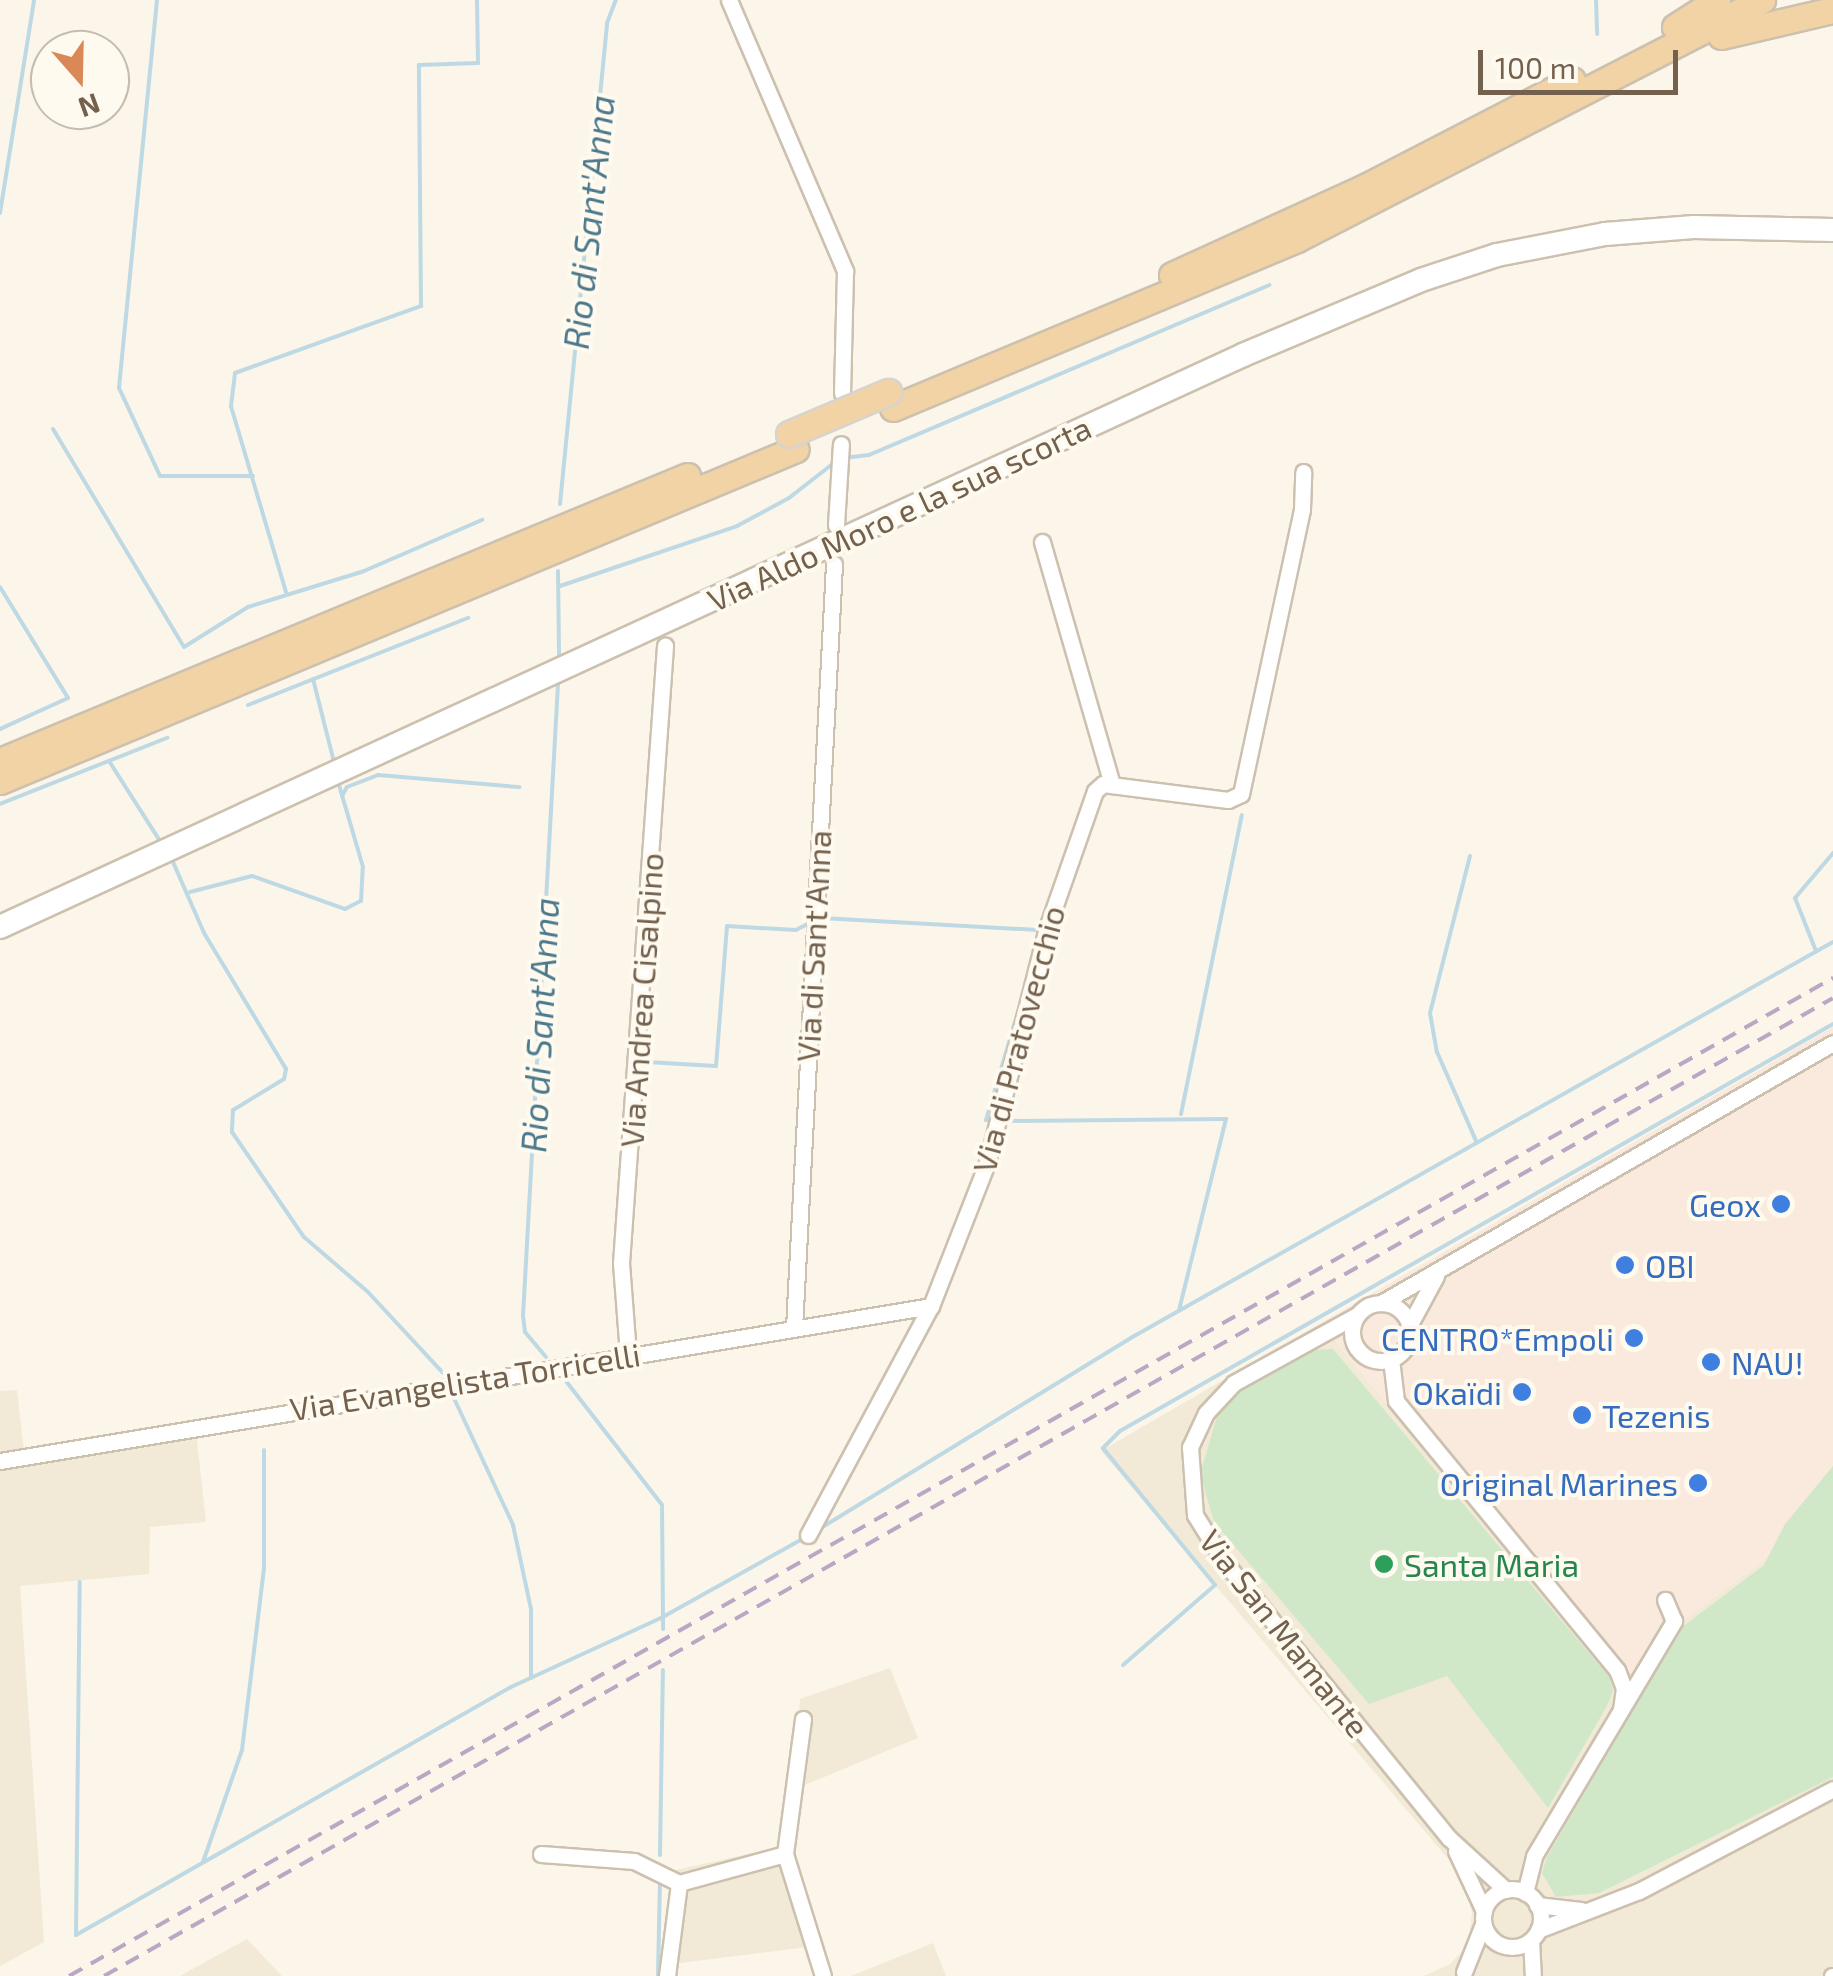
<!DOCTYPE html>
<html>
<head>
<meta charset="utf-8">
<style>
	body { margin:0 }
	#map { position:relative; width:1833px; height:1976px; overflow:hidden; background:#fbf6e9; font-family:"Exo 2",sans-serif }
	div>[style] { position:absolute }
	[style*='--x'] { left:calc(var(--x)*1px); top:calc(var(--y)*1px); width:calc(var(--w)*1px); rotate:calc(var(--a)*1deg) }
	.residential>* { inset:0; background:#f2ead7 }
	.commercial>* { inset:0; background:#faeadd }
	.green>* { inset:0; background:#d0e8c8 }
	.stream>* { height:4px; margin:-2px; padding:0 2px; transform-origin:2px; border-radius:2px; background:#bed9e3 }
	.roads { filter:drop-shadow(2px 0 #ccc0af) drop-shadow(-2px 0 #ccc0af) drop-shadow(0 2px #ccc0af) drop-shadow(0 -2px #ccc0af) }
	.minor>* { height:15px; margin:-7.5px; padding:0 7.5px; transform-origin:7.5px; border-radius:7.5px; background:#fff }
	.minor>.ring { margin:-7.5px; padding:0; box-sizing:content-box; background:none; border:15px solid #fff; border-radius:50% }
	.secondary>* { height:22px; margin:-11px; padding:0 11px; transform-origin:11px; border-radius:11px; background:#fff }
	.trunk>* { height:25px; margin:-12.5px; padding:0 12.5px; transform-origin:12.5px; border-radius:12.5px; background:#f2d3a5 }
	.rail>* { height:4px; margin-top:-2px; transform-origin:0; background:repeating-linear-gradient(90deg,#bba7c4 0 15px,transparent 0 25px) }
	.bridges { filter:drop-shadow(2px 0 #d8d3cd) drop-shadow(-2px 0 #d8d3cd) drop-shadow(0 2px #d8d3cd) drop-shadow(0 -2px #d8d3cd) }
	.trunk-bridge>* { height:25px; margin:-12.5px; padding:0 12.5px; transform-origin:12.5px; border-radius:12.5px; background:#f2d3a5 }
	.dots>* { width:28px; height:28px; translate:-50% -50%; box-sizing:border-box; border:5px solid #fefaef; border-radius:50% }
	span { translate:-50% -50%; white-space:nowrap; text-align:center; line-height:1.15; -webkit-text-stroke:8px #fefaef; paint-order:stroke }
	.street-label { font-size:32px; color:#73614e }
	.shop-label { font-size:32px; color:#366cbe }
	.right { translate:-100% -50%; text-align:right }
	.left { translate:0 -50%; text-align:left }
	.leisure-label { font-size:32px; color:#27864d }
	.water-label { font-size:35px; color:#4c788b; font-style:italic }
	.north { position:absolute; left:30px; top:30px; width:100px; height:100px; box-sizing:border-box; background:#fefaef; border:2px solid #c6bdaf; border-radius:50%; rotate:160deg; font-size:28px; font-weight:700; line-height:40px; text-align:center; color:#73614e }
	.north::after { content:''; display:block; margin:auto; width:35px; height:45px; background:#db8857; clip-path:polygon(50% 0,100% 100%,50% 72%,0 100%) }
	.scale { position:absolute; left:1478px; top:50px; width:200px; height:45px; box-sizing:border-box; border:5px solid #73614e; border-top:0; padding-left:12px; font-size:30px; line-height:35px; white-space:nowrap; color:#73614e; -webkit-text-stroke:8px #fefaef; paint-order:stroke }
</style>
</head>
<body>
<div id="map">
	<div class="residential">
		<i style="clip-path:polygon(1321px 1323px,1633px 1702px,1682px 1621px,1762px 1562px,1833px 1464px,1833px 1976px,1424px 1976px,1450px 1964px,1468px 1945px,1472px 1913px,1462px 1875px,1101px 1451px)"></i>
		<i style="clip-path:polygon(17px 1390px,25px 1460px,196px 1432px,206px 1522px,150px 1527px,149px 1574px,20px 1586px,44px 1942px,0 1966px,0 1391px)"></i>
		<i style="clip-path:polygon(890px 1668px,918px 1738px,793px 1790px,800px 1699px)"></i>
		<i style="clip-path:polygon(788px 1838px,807px 1947px,664px 1965px,671px 1871px,775px 1848px)"></i>
		<i style="clip-path:polygon(247px 1939px,282px 1976px,180px 1976px)"></i>
		<i style="clip-path:polygon(933px 1943px,946px 1976px,851px 1976px)"></i>
	</div>
	<div class="commercial">
		<i style="clip-path:polygon(1833px 1027px,1833px 1464px,1762px 1562px,1682px 1621px,1633px 1703px,1321px 1323px)"></i>
	</div>
	<div class="green">
		<i style="clip-path:polygon(1333px 1349px,1609px 1677px,1613px 1691px,1607px 1706px,1548px 1808px,1447px 1676px,1369px 1704px,1214px 1522px,1200px 1474px,1218px 1413px,1250px 1383px,1309px 1350px)"></i>
		<i style="clip-path:polygon(1833px 1466px,1833px 1777px,1599px 1893px,1556px 1897px,1542px 1873px,1547px 1857px,1681px 1628px,1764px 1565px,1785px 1524px)"></i>
	</div>
	<div class="stream">
		<i style="--x:157;--y:0;--w:390;--a:95.6"></i>
		<i style="--x:119;--y:388;--w:97;--a:65"></i>
		<i style="--x:160;--y:476;--w:93;--a:0"></i>
		<i style="--x:1596;--y:0;--w:34;--a:88"></i>
		<i style="--x:0;--y:213;--w:216;--a:-80.9"></i>
		<i style="--x:53;--y:429;--w:254;--a:59"></i>
		<i style="--x:184;--y:647;--w:75;--a:-32"></i>
		<i style="--x:248;--y:607;--w:121;--a:-17.2"></i>
		<i style="--x:364;--y:571;--w:129;--a:-23.4"></i>
		<i style="--x:844;--y:458;--w:25;--a:-7"></i>
		<i style="--x:869;--y:455;--w:435;--a:-23"></i>
		<i style="--x:560;--y:504;--w:483;--a:-84.4"></i>
		<i style="--x:607;--y:23;--w:25;--a:-69"></i>
		<i style="--x:558;--y:571;--w:87;--a:89.3"></i>
		<i style="--x:560;--y:586;--w:187;--a:-18.7"></i>
		<i style="--x:737;--y:526;--w:59;--a:-28.3"></i>
		<i style="--x:789;--y:498;--w:58;--a:-38"></i>
		<i style="--x:0;--y:587;--w:130;--a:58.5"></i>
		<i style="--x:68;--y:698;--w:75;--a:155.5"></i>
		<i style="--x:286;--y:592;--w:194;--a:-106.5"></i>
		<i style="--x:231;--y:406;--w:33;--a:-83"></i>
		<i style="--x:235;--y:373;--w:198;--a:-19.8"></i>
		<i style="--x:421;--y:306;--w:241;--a:-90.5"></i>
		<i style="--x:419;--y:65;--w:59;--a:-1.9"></i>
		<i style="--x:478;--y:63;--w:63;--a:-90.9"></i>
		<i style="--x:313;--y:679;--w:86;--a:75.8"></i>
		<i style="--x:248;--y:705;--w:237;--a:-21.6"></i>
		<i style="--x:109;--y:761;--w:95;--a:57.5"></i>
		<i style="--x:342;--y:796;--w:10;--a:-61"></i>
		<i style="--x:347;--y:787;--w:33;--a:-21"></i>
		<i style="--x:378;--y:775;--w:142;--a:4.9"></i>
		<i style="--x:0;--y:804;--w:180;--a:-21.6"></i>
		<i style="--x:1470;--y:856;--w:162;--a:104.3"></i>
		<i style="--x:1430;--y:1013;--w:40;--a:80"></i>
		<i style="--x:1437;--y:1052;--w:99;--a:66.3"></i>
		<i style="--x:173;--y:862;--w:77;--a:66.4"></i>
		<i style="--x:204;--y:933;--w:159;--a:58.9"></i>
		<i style="--x:286;--y:1069;--w:10;--a:101"></i>
		<i style="--x:284;--y:1079;--w:60;--a:148.7"></i>
		<i style="--x:233;--y:1110;--w:22;--a:93"></i>
		<i style="--x:232;--y:1132;--w:127;--a:55.6"></i>
		<i style="--x:304;--y:1237;--w:84;--a:40.7"></i>
		<i style="--x:368;--y:1292;--w:110;--a:47.2"></i>
		<i style="--x:190;--y:892;--w:64;--a:-14.5"></i>
		<i style="--x:252;--y:876;--w:99;--a:19.5"></i>
		<i style="--x:345;--y:909;--w:18;--a:-27"></i>
		<i style="--x:361;--y:901;--w:34;--a:-87"></i>
		<i style="--x:363;--y:867;--w:85;--a:-106.3"></i>
		<i style="--x:822;--y:918;--w:217;--a:3.2"></i>
		<i style="--x:1816;--y:951;--w:57;--a:-111.6"></i>
		<i style="--x:1795;--y:898;--w:59;--a:-49.8"></i>
		<i style="--x:647;--y:1062;--w:69;--a:3.3"></i>
		<i style="--x:716;--y:1066;--w:140;--a:-85.5"></i>
		<i style="--x:727;--y:926;--w:69;--a:3.3"></i>
		<i style="--x:796;--y:930;--w:15;--a:-28"></i>
		<i style="--x:1181;--y:1114;--w:305;--a:-78.5"></i>
		<i style="--x:993;--y:1120;--w:7;--a:180"></i>
		<i style="--x:986;--y:1120;--w:113;--a:-73.5"></i>
		<i style="--x:1002;--y:1121;--w:224;--a:-0.5"></i>
		<i style="--x:1226;--y:1119;--w:197;--a:103.8"></i>
		<i style="--x:546;--y:1357;--w:33;--a:-130"></i>
		<i style="--x:525;--y:1332;--w:16;--a:-97"></i>
		<i style="--x:523;--y:1316;--w:633;--a:-86.83"></i>
		<i style="--x:562;--y:1376;--w:163;--a:52.2"></i>
		<i style="--x:662;--y:1505;--w:124;--a:89.5"></i>
		<i style="--x:452;--y:1394;--w:145;--a:65"></i>
		<i style="--x:513;--y:1525;--w:86;--a:77.9"></i>
		<i style="--x:531;--y:1609;--w:69;--a:90"></i>
		<i style="--x:816;--y:1531;--w:375;--a:-31.5"></i>
		<i style="--x:1136;--y:1335;--w:800;--a:-29.42"></i>
		<i style="--x:1123;--y:1665;--w:122;--a:-41"></i>
		<i style="--x:1215;--y:1585;--w:177;--a:-129.3"></i>
		<i style="--x:1103;--y:1448;--w:24;--a:-45"></i>
		<i style="--x:1120;--y:1431;--w:821;--a:-29.72"></i>
		<i style="--x:660;--y:1855;--w:185;--a:-89.1"></i>
		<i style="--x:203;--y:1862;--w:119;--a:-70.8"></i>
		<i style="--x:242;--y:1750;--w:184;--a:-83.1"></i>
		<i style="--x:264;--y:1567;--w:117;--a:-90"></i>
		<i style="--x:76;--y:1935;--w:501;--a:-29.69"></i>
		<i style="--x:511;--y:1687;--w:165;--a:-24.7"></i>
		<i style="--x:661;--y:1618;--w:164;--a:-29.2"></i>
		<i style="--x:76;--y:1935;--w:353;--a:-89.4"></i>
		<i style="--x:658;--y:1976;--w:95;--a:-88.8"></i>
	</div>
	<div class="roads">
		<div class="minor">
			<i style="--x:729;--y:0;--w:295;--a:66.8"></i>
			<i style="--x:845;--y:271;--w:122;--a:91.4"></i>
			<i style="--x:836;--y:525;--w:81;--a:-86.5"></i>
			<i style="--x:1042;--y:542;--w:253;--a:73.9"></i>
			<i style="--x:1381;--y:1303;--w:521;--a:-29.91"></i>
			<i class="ring" style="left:1352px;top:1303px;width:43px;height:43px"></i>
			<i style="--x:1357;--y:1315;--w:141;--a:151.1"></i>
			<i style="--x:1234;--y:1383;--w:41;--a:133"></i>
			<i style="--x:1206;--y:1413;--w:38;--a:115"></i>
			<i style="--x:1190;--y:1447;--w:68;--a:85.8"></i>
			<i style="--x:1195;--y:1515;--w:53;--a:58.1"></i>
			<i style="--x:1223;--y:1560;--w:358;--a:50.9"></i>
			<i style="--x:1449;--y:1838;--w:77;--a:42.4"></i>
			<i style="--x:1409;--y:1326;--w:57;--a:-61.6"></i>
			<i style="--x:794;--y:1328;--w:765;--a:-87"></i>
			<i style="--x:628;--y:1354;--w:91;--a:-94.4"></i>
			<i style="--x:621;--y:1263;--w:619;--a:-85.92"></i>
			<i style="--x:1391;--y:1359;--w:42;--a:83.2"></i>
			<i style="--x:1396;--y:1401;--w:348;--a:50.6"></i>
			<i style="--x:1617;--y:1670;--w:19;--a:69"></i>
			<i style="--x:1624;--y:1688;--w:22;--a:98"></i>
			<i style="--x:0;--y:1461;--w:944;--a:-9.45"></i>
			<i style="--x:808;--y:1535;--w:260;--a:-61.8"></i>
			<i style="--x:931;--y:1306;--w:154;--a:-68.6"></i>
			<i style="--x:987;--y:1163;--w:239;--a:-75.7"></i>
			<i style="--x:1046;--y:931;--w:148;--a:-70.7"></i>
			<i style="--x:1095;--y:791;--w:11;--a:-41"></i>
			<i style="--x:1103;--y:784;--w:126;--a:7.3"></i>
			<i style="--x:1228;--y:800;--w:14;--a:-25"></i>
			<i style="--x:1241;--y:794;--w:291;--a:-77.9"></i>
			<i style="--x:1302;--y:509;--w:37;--a:-88"></i>
			<i style="--x:803;--y:1719;--w:136;--a:97.6"></i>
			<i style="--x:785;--y:1854;--w:128;--a:72.7"></i>
			<i style="--x:1456;--y:1851;--w:66;--a:65"></i>
			<i style="--x:541;--y:1854;--w:93;--a:4.3"></i>
			<i style="--x:634;--y:1861;--w:50;--a:26.1"></i>
			<i style="--x:679;--y:1883;--w:110;--a:-15.3"></i>
			<i class="ring" style="left:1483px;top:1889px;width:43px;height:43px"></i>
			<i style="--x:1525;--y:1893;--w:38;--a:-76"></i>
			<i style="--x:1534;--y:1856;--w:274;--a:-59.2"></i>
			<i style="--x:1674;--y:1621;--w:23;--a:-113"></i>
			<i style="--x:1537;--y:1905;--w:44;--a:6.5"></i>
			<i style="--x:1538;--y:1930;--w:108;--a:-21.1"></i>
			<i style="--x:1639;--y:1891;--w:219;--a:-27.7"></i>
			<i style="--x:1531;--y:1940;--w:36;--a:87"></i>
			<i style="--x:1464;--y:1972;--w:52;--a:-68.4"></i>
			<i style="--x:667;--y:1976;--w:94;--a:-82.6"></i>
			<i style="--x:1832;--y:1976;--w:1;--a:0"></i>
		</div>
		<div class="secondary">
			<i style="--x:0;--y:927;--w:1368;--a:-24.71"></i>
			<i style="--x:1243;--y:355;--w:193;--a:-22.8"></i>
			<i style="--x:1421;--y:280;--w:80;--a:-18.2"></i>
			<i style="--x:1497;--y:255;--w:110;--a:-11"></i>
			<i style="--x:1605;--y:234;--w:89;--a:-4.5"></i>
			<i style="--x:1694;--y:227;--w:139;--a:1.2"></i>
		</div>
		<div class="trunk">
			<i style="--x:1675;--y:27;--w:50;--a:-32.7"></i>
			<i style="--x:1721;--y:36;--w:115;--a:-13.1"></i>
			<i style="--x:1172;--y:275;--w:212;--a:-24.5"></i>
			<i style="--x:1365;--y:187;--w:233;--a:-27.3"></i>
			<i style="--x:893;--y:408;--w:438;--a:-22.7"></i>
			<i style="--x:1297;--y:239;--w:523;--a:-27.2"></i>
			<i style="--x:0;--y:761;--w:744;--a:-22.53"></i>
			<i style="--x:0;--y:781;--w:862;--a:-22.64"></i>
		</div>
	</div>
	<div class="rail">
		<i style="--x:69;--y:1976;--w:2027;--a:-29.5"></i>
		<i style="--x:104;--y:1976;--w:1986;--a:-29.49"></i>
	</div>
	<div class="bridges">
		<div class="trunk-bridge">
			<i style="--x:789;--y:434;--w:108;--a:-23"></i>
		</div>
	</div>
	<div class="dots">
		<i style="left:1781px;top:1204px;background:#3f7fe0"></i>
		<i style="left:1625px;top:1265px;background:#3f7fe0"></i>
		<i style="left:1634px;top:1338px;background:#3f7fe0"></i>
		<i style="left:1711px;top:1362px;background:#3f7fe0"></i>
		<i style="left:1522px;top:1392px;background:#3f7fe0"></i>
		<i style="left:1582px;top:1415px;background:#3f7fe0"></i>
		<i style="left:1698px;top:1483px;background:#3f7fe0"></i>
		<i style="left:1384px;top:1564px;background:#2e9e5b"></i>
	</div>
	<div class="street-label">
		<span style="left:899px;top:513px;rotate:-25deg">Via Aldo Moro e la sua scorta</span>
		<span style="left:813px;top:946px;rotate:-87deg">Via di Sant'Anna</span>
		<span style="left:641px;top:1000px;rotate:-86deg">Via Andrea Cisalpino</span>
		<span style="left:1018px;top:1039px;rotate:-75deg">Via di Pratovecchio</span>
		<span style="left:465px;top:1381px;rotate:-9deg">Via Evangelista Torricelli</span>
		<span style="left:1285px;top:1633px;rotate:52deg">Via San Mamante</span>
	</div>
	<div class="shop-label">
		<span class="right" style="left:1761px;top:1204px">Geox</span>
		<span class="left" style="left:1645px;top:1265px">OBI</span>
		<span class="right" style="left:1614px;top:1338px">CENTRO*Empoli</span>
		<span class="left" style="left:1731px;top:1362px">NAU!</span>
		<span class="right" style="left:1502px;top:1392px">Okaïdi</span>
		<span class="left" style="left:1602px;top:1415px">Tezenis</span>
		<span class="right" style="left:1678px;top:1483px">Original Marines</span>
	</div>
	<div class="leisure-label">
		<span class="left" style="left:1404px;top:1564px">Santa Maria</span>
	</div>
	<div class="water-label">
		<span style="left:588px;top:222px;rotate:-84deg">Rio di Sant'Anna</span>
		<span style="left:539px;top:1025px;rotate:-87deg">Rio di Sant'Anna</span>
	</div>
	<div class="north">N</div>
	<div class="scale">100 m</div>
</div>
</body>
</html>
